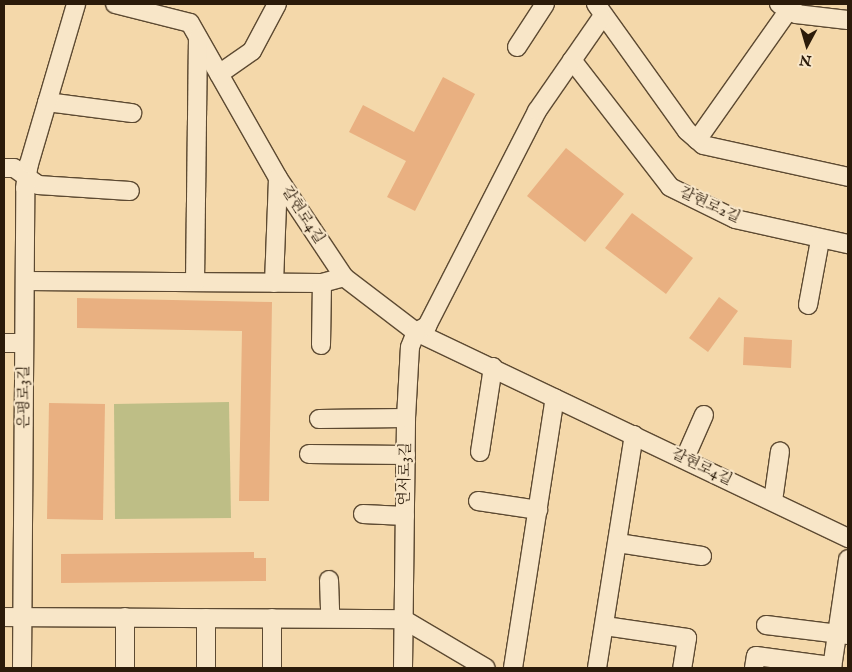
<!DOCTYPE html>
<html>
<head>
<meta charset="utf-8">
<style>
	body { margin:0 }
	#map { position:relative; width:852px; height:672px; overflow:hidden; background:#f4d8aa; font-family:"IM FELL English","Noto Serif KR",serif }
	div>[style] { position:absolute }
	[style*='--x'] { left:calc(var(--x)*1px); top:calc(var(--y)*1px); width:calc(var(--w)*1px); rotate:calc(var(--a)*1deg) }
	.green>* { inset:0; background:#bebe86 }
	.building>* { inset:0; background:#e9b081 }
	.roads { filter:drop-shadow(1px 0 #5d4a32) drop-shadow(-1px 0 #5d4a32) drop-shadow(0 1px #5d4a32) drop-shadow(0 -1px #5d4a32) }
	.minor>* { height:18px; margin:-9px; padding:0 9px; transform-origin:9px; border-radius:9px; background:#f8e6c8 }
	span { translate:-50% -50%; white-space:nowrap; text-align:center; line-height:1.15; -webkit-text-stroke:4.5px #f8e6c8; paint-order:stroke }
	.street-label { font-size:15px; color:#2b1b0a }
	.frame { position:absolute; inset:0; border:5px solid #2b1b0a; pointer-events:none }
	.north { position:absolute; left:782px; top:20px; width:50px; height:50px; -webkit-text-stroke:4px #f8e6c8; paint-order:stroke; rotate:186deg; font-size:14px; font-weight:700; line-height:20px; text-align:center; color:#2b1b0a }
	.north::after { content:''; display:block; margin:auto; width:18px; height:22px; background:#2b1b0a; clip-path:polygon(50% 0,100% 100%,50% 72%,0 100%) }
</style>
</head>
<body>
<div id="map">
	<div class="green">
		<i style="clip-path:polygon(229px 402px,231px 518px,115px 519px,114px 404px)"></i>
	</div>
	<div class="building">
		<i style="clip-path:polygon(443px 77px,475px 94px,415px 211px,387px 197px,406px 161px,349px 132px,363px 105px,414px 132px)"></i>
		<i style="clip-path:polygon(566px 148px,624px 194px,585px 242px,527px 196px)"></i>
		<i style="clip-path:polygon(632px 213px,693px 258px,666px 294px,605px 248px)"></i>
		<i style="clip-path:polygon(719px 297px,738px 311px,708px 352px,689px 338px)"></i>
		<i style="clip-path:polygon(77px 298px,272px 302px,269px 501px,239px 501px,242px 331px,77px 328px)"></i>
		<i style="clip-path:polygon(744px 337px,792px 340px,791px 368px,743px 365px)"></i>
		<i style="clip-path:polygon(49px 403px,105px 404px,103px 520px,47px 519px)"></i>
		<i style="clip-path:polygon(254px 552px,254px 558px,266px 558px,266px 581px,61px 583px,61px 554px)"></i>
	</div>
	<div class="roads">
		<div class="minor">
			<i style="--x:115;--y:4;--w:77;--a:14.2"></i>
			<i style="--x:190;--y:23;--w:178;--a:60.4"></i>
			<i style="--x:278;--y:178;--w:119;--a:56.3"></i>
			<i style="--x:344;--y:277;--w:91;--a:37.4"></i>
			<i style="--x:416;--y:332;--w:479;--a:25.5"></i>
			<i style="--x:596;--y:4;--w:156;--a:54.4"></i>
			<i style="--x:687;--y:131;--w:21;--a:41"></i>
			<i style="--x:703;--y:145;--w:148;--a:12.4"></i>
			<i style="--x:779;--y:4;--w:20;--a:30"></i>
			<i style="--x:796;--y:14;--w:52;--a:6.6"></i>
			<i style="--x:517;--y:47;--w:51;--a:-56.9"></i>
			<i style="--x:572;--y:60;--w:160;--a:52.3"></i>
			<i style="--x:670;--y:187;--w:72;--a:26.2"></i>
			<i style="--x:735;--y:219;--w:116;--a:12.5"></i>
			<i style="--x:219;--y:74;--w:40;--a:-34.9"></i>
			<i style="--x:252;--y:51;--w:53;--a:-62"></i>
			<i style="--x:47;--y:102;--w:86;--a:7.4"></i>
			<i style="--x:697;--y:140;--w:166;--a:-54.8"></i>
			<i style="--x:4;--y:168;--w:10;--a:0"></i>
			<i style="--x:14;--y:168;--w:29;--a:35"></i>
			<i style="--x:38;--y:185;--w:92;--a:3.7"></i>
			<i style="--x:25;--y:281;--w:297;--a:0.4"></i>
			<i style="--x:322;--y:283;--w:23;--a:-15"></i>
			<i style="--x:195;--y:282;--w:244;--a:-89.3"></i>
			<i style="--x:274;--y:283;--w:105;--a:-87.8"></i>
			<i style="--x:808;--y:305;--w:66;--a:-79.5"></i>
			<i style="--x:416;--y:332;--w:13;--a:-29"></i>
			<i style="--x:427;--y:326;--w:242;--a:-62.9"></i>
			<i style="--x:537;--y:111;--w:114;--a:-55.3"></i>
			<i style="--x:4;--y:343;--w:20;--a:0"></i>
			<i style="--x:321;--y:345;--w:62;--a:-89.1"></i>
			<i style="--x:319;--y:419;--w:87;--a:-0.7"></i>
			<i style="--x:480;--y:452;--w:86;--a:-81.3"></i>
			<i style="--x:309;--y:454;--w:97;--a:0.6"></i>
			<i style="--x:685;--y:458;--w:47;--a:-66.2"></i>
			<i style="--x:478;--y:501;--w:61;--a:8.5"></i>
			<i style="--x:773;--y:501;--w:50;--a:-82"></i>
			<i style="--x:363;--y:514;--w:42;--a:2.7"></i>
			<i style="--x:618;--y:543;--w:85;--a:8.8"></i>
			<i style="--x:329;--y:580;--w:38;--a:88"></i>
			<i style="--x:4;--y:617;--w:399;--a:0.3"></i>
			<i style="--x:403;--y:619;--w:96;--a:30.6"></i>
			<i style="--x:125;--y:617;--w:51;--a:90"></i>
			<i style="--x:206;--y:618;--w:50;--a:90"></i>
			<i style="--x:766;--y:625;--w:83;--a:7"></i>
			<i style="--x:605;--y:626;--w:83;--a:8.3"></i>
			<i style="--x:687;--y:638;--w:30;--a:99"></i>
			<i style="--x:22;--y:668;--w:480;--a:-89.6"></i>
			<i style="--x:25;--y:188;--w:24;--a:-81"></i>
			<i style="--x:29;--y:164;--w:167;--a:-73.6"></i>
			<i style="--x:272;--y:668;--w:50;--a:-90"></i>
			<i style="--x:403;--y:668;--w:250;--a:-89.3"></i>
			<i style="--x:406;--y:418;--w:71;--a:-86.8"></i>
			<i style="--x:410;--y:347;--w:16;--a:-68"></i>
			<i style="--x:513;--y:668;--w:273;--a:-81.2"></i>
			<i style="--x:597;--y:668;--w:236;--a:-81"></i>
			<i style="--x:754;--y:668;--w:12;--a:-81"></i>
			<i style="--x:756;--y:656;--w:77;--a:7.5"></i>
			<i style="--x:832;--y:668;--w:110;--a:-81.6"></i>
		</div>
	</div>
	<div class="street-label">
		<span style="left:710px;top:205px;rotate:25deg">갈현로2길</span>
		<span style="left:303px;top:215px;rotate:57deg">갈현로4길</span>
		<span style="left:24px;top:397px;rotate:-90deg">은평로3길</span>
		<span style="left:702px;top:467px;rotate:26deg">갈현로4길</span>
		<span style="left:405px;top:474px;rotate:-89deg">연서로3길</span>
	</div>
	<div class="frame"></div>
	<div class="north">N</div>
</div>
</body>
</html>
